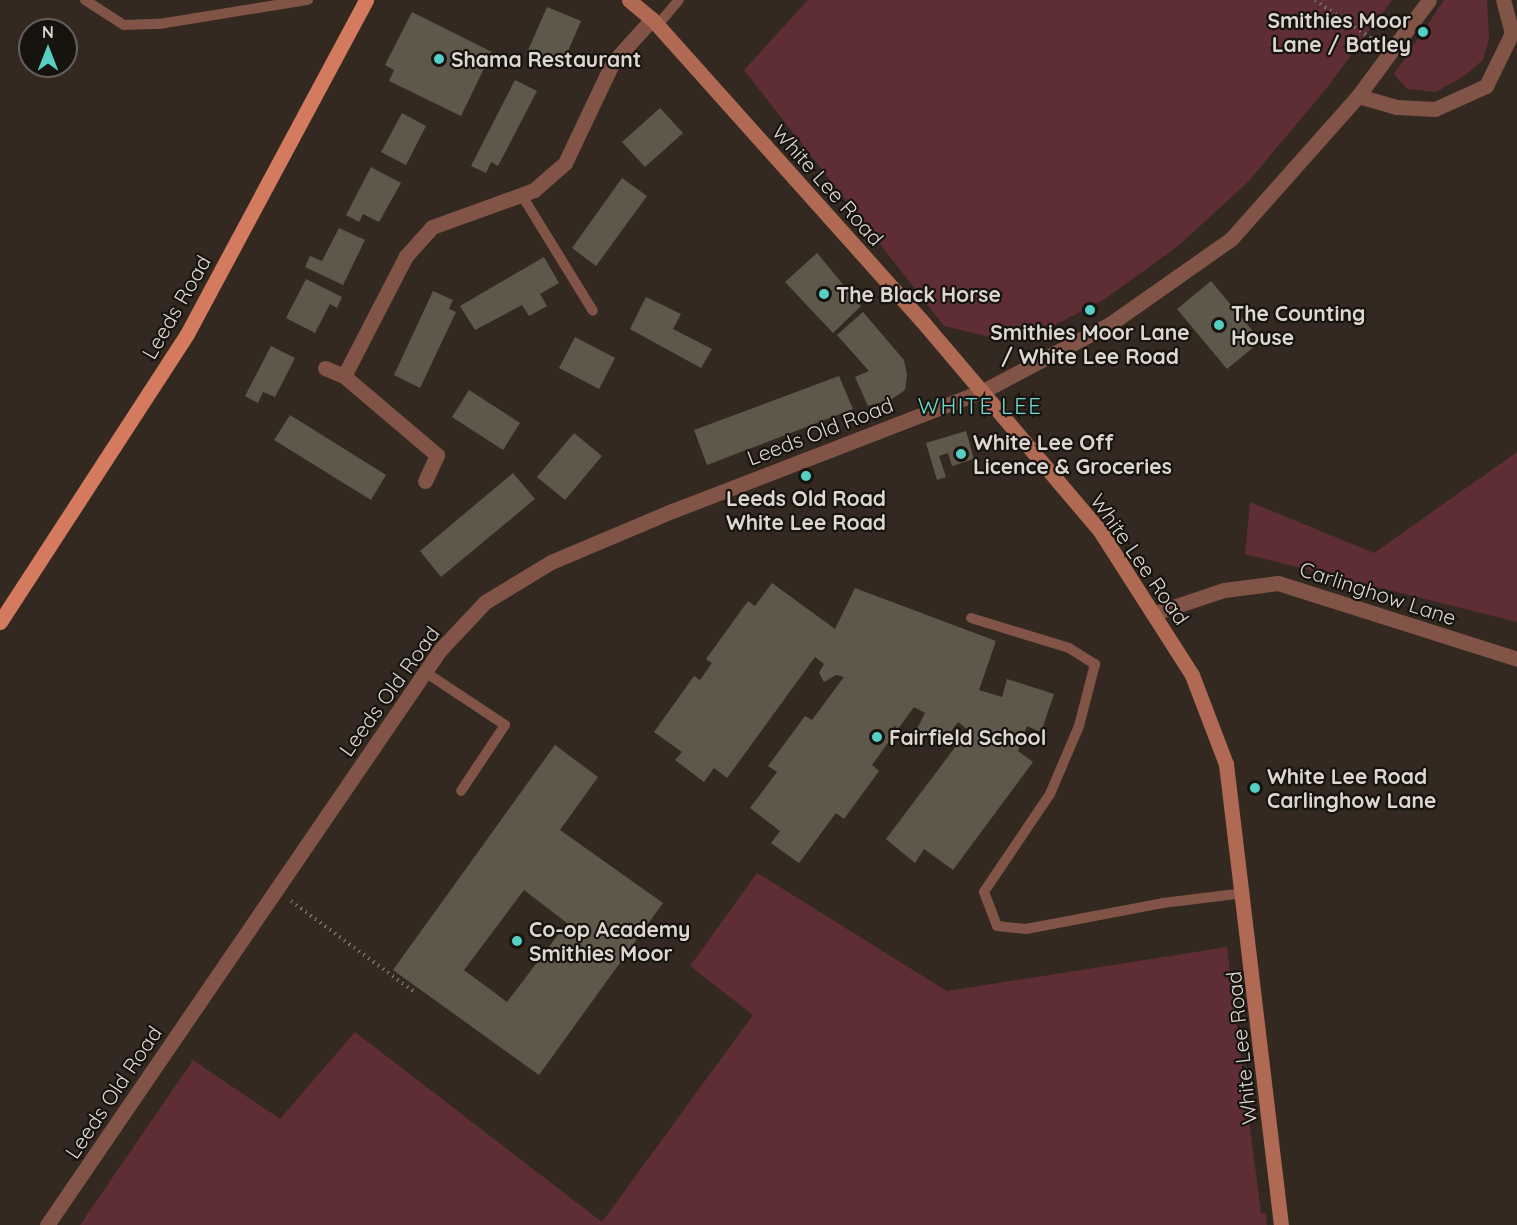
<!DOCTYPE html>
<html>
<head>
<meta charset="utf-8">
<style>
	body { margin:0 }
	#map { position:relative; width:1517px; height:1225px; overflow:hidden; background:#332920; font-family:Quicksand,sans-serif }
	div>[style] { position:absolute }
	[style*='--x'] { left:calc(var(--x)*1px); top:calc(var(--y)*1px); width:calc(var(--w)*1px); rotate:calc(var(--a)*1deg) }
	.green>* { inset:0; background:#5e2e34 }
	.building>* { inset:0; background:#5e584b }
	.path>* { height:4px; margin-top:-2px; transform-origin:0; background:repeating-linear-gradient(90deg,#797169 0 1.5px,transparent 0 6px) }
	.service>* { height:10px; margin:-5px; padding:0 5px; transform-origin:5px; border-radius:5px; background:#815447 }
	.minor>* { height:15px; margin:-7.5px; padding:0 7.5px; transform-origin:7.5px; border-radius:7.5px; background:#815447 }
	.tertiary>* { height:15px; margin:-7.5px; padding:0 7.5px; transform-origin:7.5px; border-radius:7.5px; background:#815447 }
	.secondary>* { height:15px; margin:-7.5px; padding:0 7.5px; transform-origin:7.5px; border-radius:7.5px; background:#b06a54 }
	.primary>* { height:15px; margin:-7.5px; padding:0 7.5px; transform-origin:7.5px; border-radius:7.5px; background:#d47a5e }
	.dots>* { width:16px; height:16px; translate:-50% -50%; box-sizing:border-box; border:3px solid #17130f; border-radius:50% }
	span { translate:-50% -50%; white-space:nowrap; text-align:center; line-height:1.15; -webkit-text-stroke:4.5px #17130f; paint-order:stroke }
	.poi-label { font-size:21px; color:#ded7d1; font-weight:700 }
	.right { translate:-100% -50%; text-align:right }
	.left { translate:0 -50%; text-align:left }
	.street-label { font-size:21px; color:#ded7d1 }
	.neighbourhood-label { font-size:22px; color:#6fdad2; letter-spacing:1.5px }
	.north { position:absolute; left:18px; top:18px; width:60px; height:60px; box-sizing:border-box; background:#17130f; border:2px solid #67615d; border-radius:50%; rotate:0deg; font-size:16px; font-weight:700; line-height:24px; text-align:center; color:#ded7d1 }
	.north::after { content:''; display:block; margin:auto; width:21px; height:27px; background:#55cec5; clip-path:polygon(50% 0,100% 100%,50% 72%,0 100%) }
</style>
</head>
<body>
<div id="map">
	<div class="green">
		<i style="clip-path:polygon(808px 0,1392px 0,1326px 89px,1248px 182px,1178px 246px,1105px 299px,1047px 329px,998px 339px,944px 326px,744px 70px)"></i>
		<i style="clip-path:polygon(1444px 0,1487px 0,1489px 39px,1483px 60px,1464px 76px,1436px 92px,1407px 89px,1394px 74px)"></i>
		<i style="clip-path:polygon(1517px 452px,1517px 622px,1245px 554px,1250px 502px,1374px 553px)"></i>
		<i style="clip-path:polygon(757px 873px,947px 991px,1227px 947px,1261px 1213px,1266px 1213px,1267px 1225px,80px 1225px,193px 1060px,280px 1119px,355px 1032px,602px 1222px,753px 1015px,690px 966px)"></i>
	</div>
	<div class="building">
		<i style="clip-path:polygon(547px 7px,581px 21px,560px 70px,526px 55px)"></i>
		<i style="clip-path:polygon(412px 12px,492px 52px,461px 116px,389px 81px,394px 70px,385px 65px)"></i>
		<i style="clip-path:polygon(515px 80px,537px 91px,498px 166px,491px 162px,486px 173px,471px 166px)"></i>
		<i style="clip-path:polygon(660px 108px,683px 133px,645px 167px,622px 142px)"></i>
		<i style="clip-path:polygon(402px 113px,426px 126px,406px 165px,381px 152px)"></i>
		<i style="clip-path:polygon(371px 167px,401px 183px,379px 222px,363px 214px,359px 222px,346px 215px)"></i>
		<i style="clip-path:polygon(622px 178px,647px 196px,596px 266px,572px 248px)"></i>
		<i style="clip-path:polygon(339px 228px,365px 240px,343px 285px,305px 267px,310px 256px,322px 261px)"></i>
		<i style="clip-path:polygon(817px 253px,861px 306px,833px 333px,785px 282px)"></i>
		<i style="clip-path:polygon(544px 257px,559px 283px,540px 294px,547px 306px,529px 316px,522px 305px,475px 330px,460px 306px)"></i>
		<i style="clip-path:polygon(306px 279px,342px 297px,337px 308px,330px 304px,315px 333px,286px 318px)"></i>
		<i style="clip-path:polygon(1211px 281px,1261px 341px,1227px 369px,1177px 309px)"></i>
		<i style="clip-path:polygon(433px 291px,453px 300px,449px 309px,456px 312px,420px 388px,394px 375px)"></i>
		<i style="clip-path:polygon(646px 297px,681px 314px,673px 329px,712px 349px,701px 368px,630px 329px)"></i>
		<i style="clip-path:polygon(863px 312px,904px 360px,907px 375px,905px 390px,892px 399px,868px 406px,855px 377px,869px 371px,837px 335px)"></i>
		<i style="clip-path:polygon(575px 337px,615px 358px,599px 389px,559px 368px)"></i>
		<i style="clip-path:polygon(271px 346px,295px 358px,275px 397px,263px 392px,258px 403px,245px 396px)"></i>
		<i style="clip-path:polygon(839px 376px,853px 409px,707px 465px,694px 430px)"></i>
		<i style="clip-path:polygon(469px 390px,520px 423px,503px 450px,452px 417px)"></i>
		<i style="clip-path:polygon(290px 415px,386px 475px,371px 500px,274px 440px)"></i>
		<i style="clip-path:polygon(966px 431px,974px 459px,952px 466px,948px 453px,939px 456px,946px 477px,937px 480px,926px 443px)"></i>
		<i style="clip-path:polygon(574px 433px,602px 456px,565px 500px,537px 477px)"></i>
		<i style="clip-path:polygon(513px 473px,535px 499px,441px 577px,420px 551px)"></i>
		<i style="clip-path:polygon(772px 583px,835px 629px,855px 588px,996px 641px,979px 690px,1002px 697px,1007px 679px,1054px 694px,1041px 732px,1027px 726px,1018px 751px,1033px 762px,953px 870px,924px 849px,915px 863px,886px 839px,968px 730px,958px 722px,941px 745px,917px 729px,925px 713px,914px 707px,872px 765px,879px 771px,844px 819px,836px 813px,799px 863px,771px 843px,780px 831px,750px 808px,777px 772px,768px 766px,805px 716px,812px 720px,844px 677px,836px 675px,824px 682px,819px 673px,824px 664px,815px 657px,727px 778px,714px 768px,704px 782px,675px 760px,682px 752px,654px 732px,694px 676px,700px 680px,712px 663px,706px 659px,748px 601px,755px 606px)"></i>
		<i style="clip-path:polygon(evenodd,555px 745px,598px 777px,560px 830px,663px 903px,539px 1075px,393px 970px,555px 745px,524px 890px,567px 923px,507px 1002px,464px 970px,524px 890px)"></i>
	</div>
	<div class="path">
		<i style="--x:1315;--y:0;--w:73;--a:34.3"></i>
		<i style="--x:291;--y:901;--w:152;--a:36.4"></i>
	</div>
	<div class="service">
		<i style="--x:85;--y:0;--w:46;--a:32.7"></i>
		<i style="--x:124;--y:25;--w:35;--a:-2"></i>
		<i style="--x:159;--y:24;--w:151;--a:-9.2"></i>
		<i style="--x:657;--y:26;--w:34;--a:-50"></i>
		<i style="--x:521;--y:194;--w:137;--a:58.4"></i>
		<i style="--x:971;--y:618;--w:102;--a:17"></i>
		<i style="--x:1069;--y:648;--w:31;--a:32"></i>
		<i style="--x:1095;--y:664;--w:64;--a:104.5"></i>
		<i style="--x:1079;--y:726;--w:74;--a:113.1"></i>
		<i style="--x:1050;--y:794;--w:118;--a:124"></i>
		<i style="--x:984;--y:892;--w:36;--a:69"></i>
		<i style="--x:997;--y:926;--w:29;--a:6"></i>
		<i style="--x:1026;--y:929;--w:139;--a:-10.7"></i>
		<i style="--x:1163;--y:903;--w:82;--a:-7"></i>
		<i style="--x:425;--y:672;--w:96;--a:33.5"></i>
		<i style="--x:505;--y:725;--w:79;--a:123.7"></i>
	</div>
	<div class="minor">
		<i style="--x:1358;--y:96;--w:40;--a:16"></i>
		<i style="--x:1396;--y:107;--w:39;--a:3"></i>
		<i style="--x:1435;--y:109;--w:56;--a:-24.3"></i>
		<i style="--x:1486;--y:86;--w:59;--a:-63.9"></i>
		<i style="--x:1512;--y:33;--w:34;--a:-105"></i>
		<i style="--x:325;--y:368;--w:21;--a:23"></i>
		<i style="--x:981;--y:392;--w:146;--a:-27.8"></i>
		<i style="--x:1110;--y:324;--w:148;--a:-35.1"></i>
		<i style="--x:1231;--y:239;--w:191;--a:-48.4"></i>
		<i style="--x:1358;--y:96;--w:119;--a:-53.5"></i>
		<i style="--x:425;--y:481;--w:29;--a:-65"></i>
		<i style="--x:437;--y:455;--w:122;--a:-139.7"></i>
		<i style="--x:344;--y:376;--w:135;--a:-62.7"></i>
		<i style="--x:406;--y:256;--w:39;--a:-48"></i>
		<i style="--x:432;--y:227;--w:109;--a:-19.9"></i>
		<i style="--x:534;--y:190;--w:41;--a:-41.1"></i>
		<i style="--x:565;--y:163;--w:112;--a:-64.6"></i>
		<i style="--x:613;--y:62;--w:58;--a:-47.8"></i>
	</div>
	<div class="tertiary">
		<i style="--x:1155;--y:613;--w:73;--a:-18.4"></i>
		<i style="--x:1224;--y:590;--w:54;--a:-7.4"></i>
		<i style="--x:1278;--y:583;--w:251;--a:17.6"></i>
		<i style="--x:47;--y:1225;--w:696;--a:-55.65"></i>
		<i style="--x:440;--y:650;--w:66;--a:-46.8"></i>
		<i style="--x:485;--y:602;--w:77;--a:-31.2"></i>
		<i style="--x:551;--y:562;--w:131;--a:-22.9"></i>
		<i style="--x:672;--y:511;--w:331;--a:-21.1"></i>
	</div>
	<div class="secondary">
		<i style="--x:629;--y:0;--w:30;--a:40"></i>
		<i style="--x:652;--y:19;--w:405;--a:48.2"></i>
		<i style="--x:922;--y:321;--w:275;--a:49.7"></i>
		<i style="--x:1100;--y:531;--w:171;--a:57.4"></i>
		<i style="--x:1192;--y:675;--w:95;--a:69.1"></i>
		<i style="--x:1226;--y:764;--w:464;--a:83.2"></i>
	</div>
	<div class="primary">
		<i style="--x:0;--y:622;--w:343;--a:-57"></i>
		<i style="--x:187;--y:334;--w:379;--a:-61.8"></i>
	</div>
	<div class="dots">
		<i style="left:1423px;top:32px;background:#55cec5"></i>
		<i style="left:439px;top:59px;background:#55cec5"></i>
		<i style="left:824px;top:294px;background:#55cec5"></i>
		<i style="left:1090px;top:310px;background:#55cec5"></i>
		<i style="left:1219px;top:325px;background:#55cec5"></i>
		<i style="left:961px;top:454px;background:#55cec5"></i>
		<i style="left:806px;top:476px;background:#55cec5"></i>
		<i style="left:877px;top:737px;background:#55cec5"></i>
		<i style="left:1255px;top:788px;background:#55cec5"></i>
		<i style="left:517px;top:941px;background:#55cec5"></i>
	</div>
	<div class="poi-label">
		<span class="right" style="left:1411px;top:32px">Smithies Moor<br>Lane / Batley</span>
		<span class="left" style="left:451px;top:59px">Shama Restaurant</span>
		<span class="left" style="left:836px;top:294px">The Black Horse</span>
		<span class="left" style="left:1231px;top:325px">The Counting<br>House</span>
		<span style="left:1090px;top:344px">Smithies Moor Lane<br>/ White Lee Road</span>
		<span class="left" style="left:973px;top:454px">White Lee Off<br>Licence &amp; Groceries</span>
		<span style="left:806px;top:510px">Leeds Old Road<br>White Lee Road</span>
		<span class="left" style="left:889px;top:737px">Fairfield School</span>
		<span class="left" style="left:1267px;top:788px">White Lee Road<br>Carlinghow Lane</span>
		<span class="left" style="left:529px;top:941px">Co-op Academy<br>Smithies Moor</span>
	</div>
	<div class="street-label">
		<span style="left:828px;top:185px;rotate:48deg">White Lee Road</span>
		<span style="left:176px;top:307px;rotate:-60deg">Leeds Road</span>
		<span style="left:820px;top:431px;rotate:-21deg">Leeds Old Road</span>
		<span style="left:1140px;top:559px;rotate:55deg">White Lee Road</span>
		<span style="left:1378px;top:593px;rotate:18deg">Carlinghow Lane</span>
		<span style="left:389px;top:691px;rotate:-54deg">Leeds Old Road</span>
		<span style="left:1241px;top:1048px;rotate:-96deg">White Lee Road</span>
		<span style="left:113px;top:1092px;rotate:-56deg">Leeds Old Road</span>
	</div>
	<div class="neighbourhood-label">
		<span style="left:980px;top:407px">WHITE LEE</span>
	</div>
	<div class="north">N</div>
</div>
</body>
</html>
